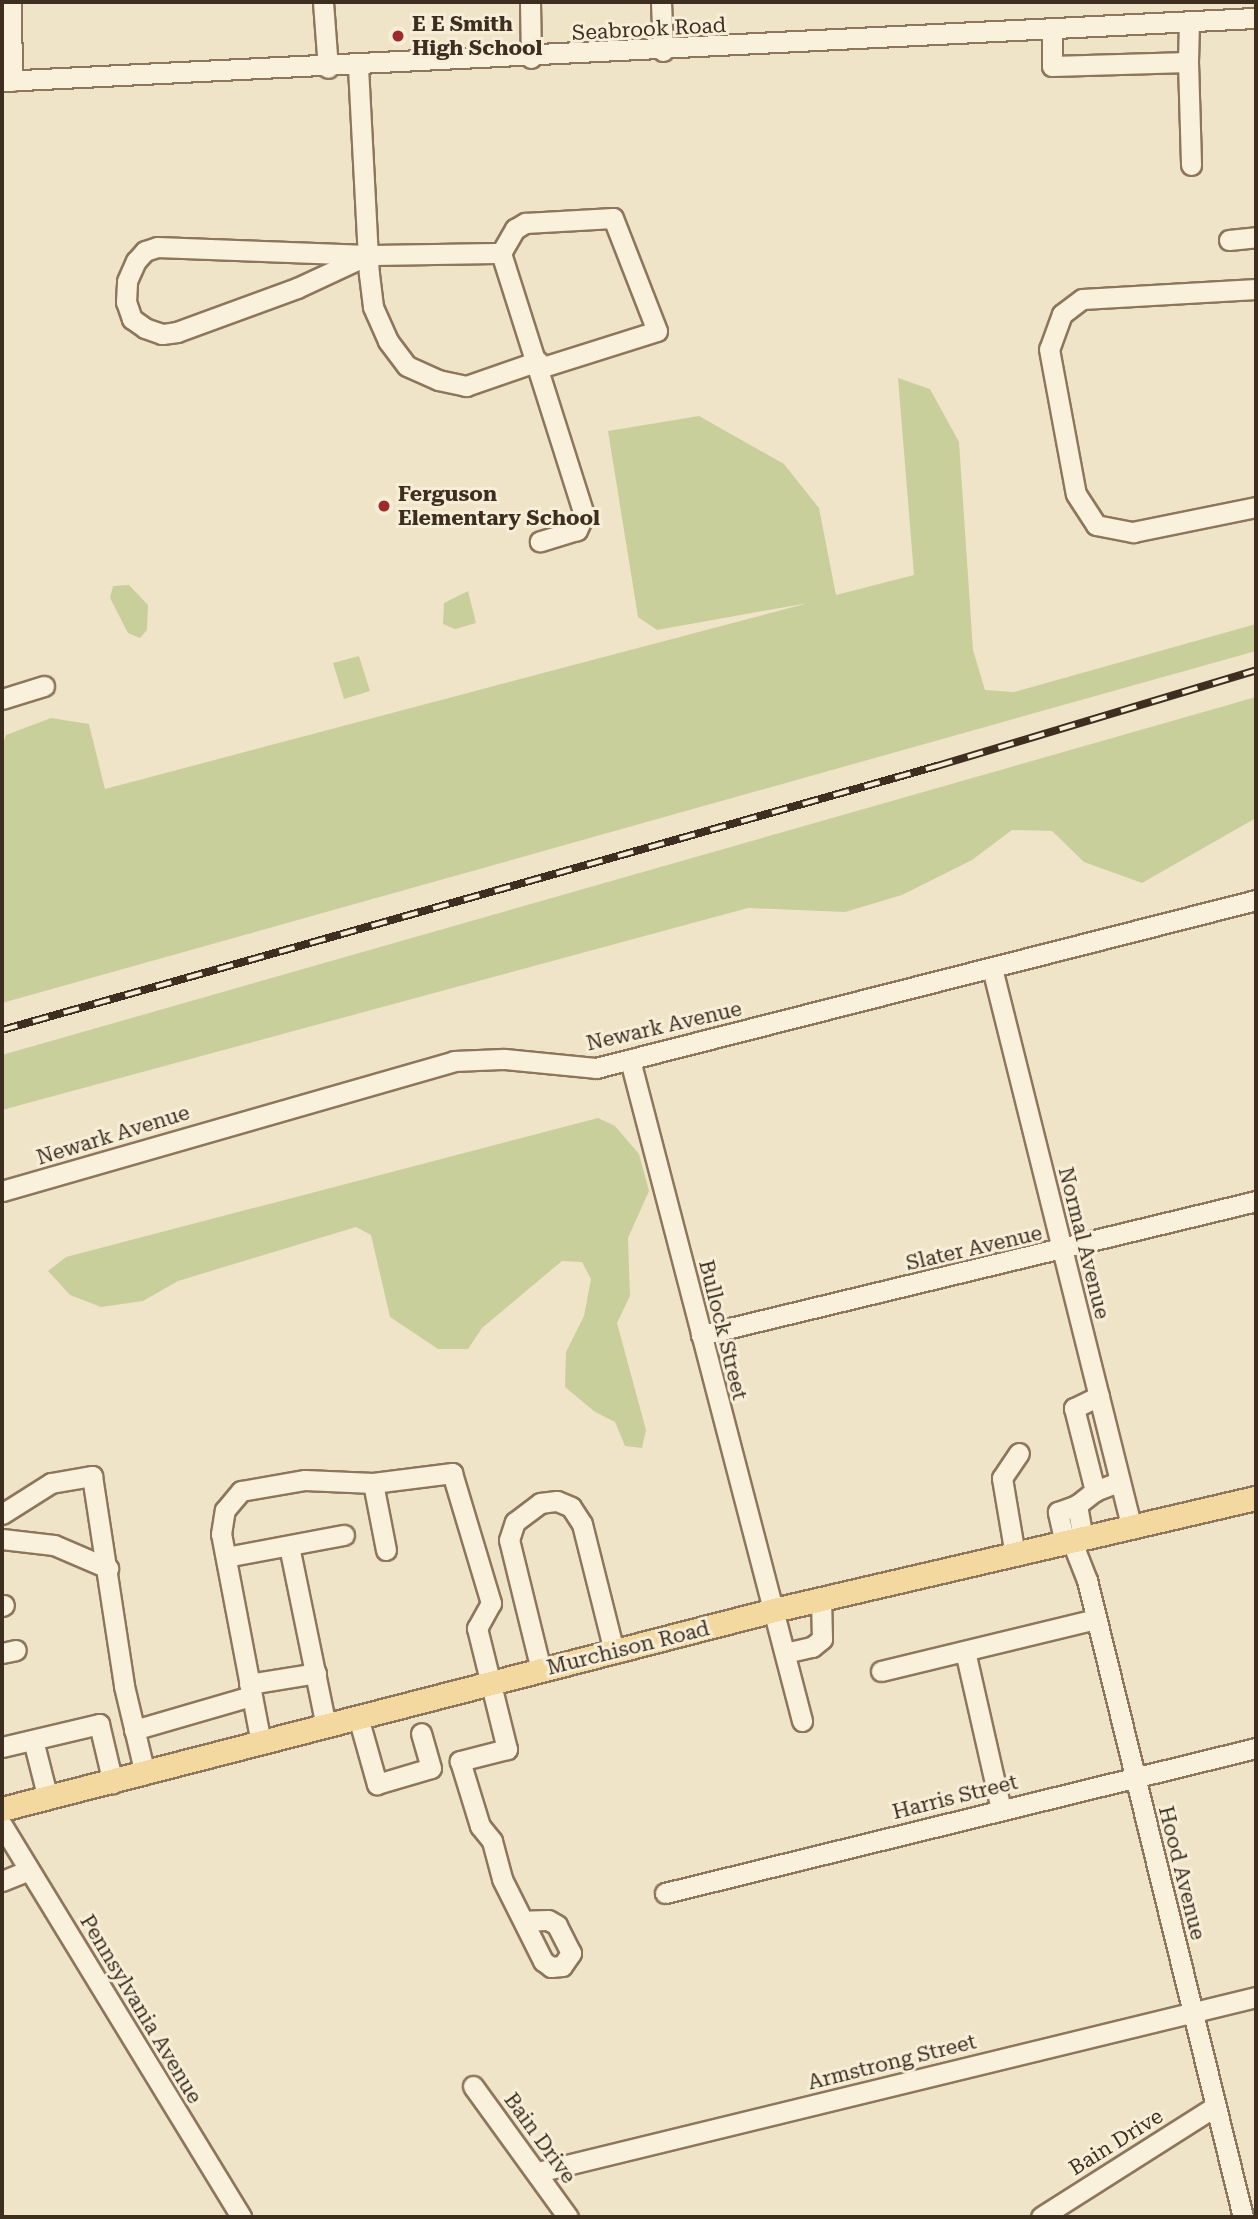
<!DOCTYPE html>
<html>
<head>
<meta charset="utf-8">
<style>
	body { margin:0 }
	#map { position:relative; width:1258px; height:2219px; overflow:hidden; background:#f0e4c8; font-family:"Roboto Serif",serif }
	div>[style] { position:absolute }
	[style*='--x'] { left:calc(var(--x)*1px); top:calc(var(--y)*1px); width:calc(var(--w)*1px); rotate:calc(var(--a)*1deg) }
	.green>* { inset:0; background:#c9cf9b }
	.roads { filter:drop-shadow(2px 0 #8d765c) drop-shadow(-2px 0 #8d765c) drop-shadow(0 2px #8d765c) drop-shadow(0 -2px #8d765c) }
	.minor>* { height:19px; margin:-9.5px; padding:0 9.5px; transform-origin:9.5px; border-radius:9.5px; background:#faf1dc }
	.major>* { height:23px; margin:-11.5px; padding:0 11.5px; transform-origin:11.5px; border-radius:11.5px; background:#f3d9a0 }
	.rail>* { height:8px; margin-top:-4px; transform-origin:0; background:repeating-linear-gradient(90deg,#f7eed8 0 16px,#3d2e20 0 32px); box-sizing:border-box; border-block:2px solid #3d2e20 }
	.dots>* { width:19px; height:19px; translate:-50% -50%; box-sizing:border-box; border:4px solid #f7eed8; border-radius:50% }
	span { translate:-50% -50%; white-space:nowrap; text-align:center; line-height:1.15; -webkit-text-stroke:6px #f7eed8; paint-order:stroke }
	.poi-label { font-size:21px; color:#3d2e20; font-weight:700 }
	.left { translate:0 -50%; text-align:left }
	.street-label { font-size:21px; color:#3d2e20 }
	.frame { position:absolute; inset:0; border:4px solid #3d2e20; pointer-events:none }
</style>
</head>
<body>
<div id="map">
	<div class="green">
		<i style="clip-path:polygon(898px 378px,930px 389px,959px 442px,973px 650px,985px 690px,1014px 692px,1256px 624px,1256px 651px,2px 1003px,2px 747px,6px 735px,51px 718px,89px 724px,105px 789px,808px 603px,657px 630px,638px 617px,608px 431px,699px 416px,784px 464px,819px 508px,836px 595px,914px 575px)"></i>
		<i style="clip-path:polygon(129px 585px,148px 605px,147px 630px,140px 638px,128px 633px,110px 598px,113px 586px)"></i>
		<i style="clip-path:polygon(468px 591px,476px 623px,455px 629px,443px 624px,444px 603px)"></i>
		<i style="clip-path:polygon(359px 656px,370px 691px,344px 699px,333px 663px)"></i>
		<i style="clip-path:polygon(1256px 697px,1256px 818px,1142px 883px,1084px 862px,1052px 831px,1012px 830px,972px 860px,902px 895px,845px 912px,748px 908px,2px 1110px,2px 1055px)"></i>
		<i style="clip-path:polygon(598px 1118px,615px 1126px,639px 1154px,649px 1191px,628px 1238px,630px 1296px,617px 1323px,646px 1430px,642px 1448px,625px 1446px,615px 1422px,595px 1412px,565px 1387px,566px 1352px,584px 1316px,591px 1279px,582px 1262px,562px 1261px,482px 1328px,468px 1349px,438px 1349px,390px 1317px,371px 1235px,356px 1227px,178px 1281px,143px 1301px,101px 1307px,70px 1295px,48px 1271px,66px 1257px)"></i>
	</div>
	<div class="roads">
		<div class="minor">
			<i style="--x:11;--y:2;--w:79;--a:89.3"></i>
			<i style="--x:323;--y:2;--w:66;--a:85.7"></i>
			<i style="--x:530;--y:2;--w:56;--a:89"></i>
			<i style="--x:661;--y:2;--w:49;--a:87.7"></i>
			<i style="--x:1052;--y:31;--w:35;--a:90"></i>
			<i style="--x:1052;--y:66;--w:136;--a:-1.7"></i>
			<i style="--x:1188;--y:62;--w:103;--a:88.3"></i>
			<i style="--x:1188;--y:62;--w:40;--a:-88.6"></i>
			<i style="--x:358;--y:67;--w:207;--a:87"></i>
			<i style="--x:369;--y:274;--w:33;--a:83"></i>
			<i style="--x:373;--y:307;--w:37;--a:66"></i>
			<i style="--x:388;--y:341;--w:31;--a:53"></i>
			<i style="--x:407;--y:366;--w:34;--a:24"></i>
			<i style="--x:438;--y:380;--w:29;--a:12"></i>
			<i style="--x:466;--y:386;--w:76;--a:-19.1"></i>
			<i style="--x:2;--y:81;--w:1256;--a:-2.88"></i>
			<i style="--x:1229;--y:240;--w:27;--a:-6"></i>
			<i style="--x:501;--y:253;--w:28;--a:-60"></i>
			<i style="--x:515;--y:229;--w:12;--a:-31"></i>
			<i style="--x:525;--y:223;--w:88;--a:-3.3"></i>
			<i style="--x:613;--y:218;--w:121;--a:68.7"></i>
			<i style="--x:657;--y:331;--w:123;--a:162.5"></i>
			<i style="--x:368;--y:255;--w:78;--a:155.1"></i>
			<i style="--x:297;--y:288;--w:128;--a:159.9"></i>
			<i style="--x:177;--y:332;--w:15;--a:172"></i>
			<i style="--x:162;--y:334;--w:18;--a:-161"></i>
			<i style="--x:145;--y:328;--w:16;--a:-145"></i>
			<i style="--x:132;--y:319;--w:18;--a:-109"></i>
			<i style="--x:126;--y:302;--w:21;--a:-87"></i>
			<i style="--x:127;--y:281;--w:22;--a:-66"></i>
			<i style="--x:136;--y:261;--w:13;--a:-48"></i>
			<i style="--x:145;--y:251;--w:13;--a:-18"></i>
			<i style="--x:157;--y:247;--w:211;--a:2.2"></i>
			<i style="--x:368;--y:255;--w:133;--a:-0.9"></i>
			<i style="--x:501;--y:253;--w:275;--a:72.4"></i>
			<i style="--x:584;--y:515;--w:17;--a:115"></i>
			<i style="--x:577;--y:530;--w:39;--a:163"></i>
			<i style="--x:1256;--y:289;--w:174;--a:176.7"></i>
			<i style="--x:1082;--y:299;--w:25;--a:143"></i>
			<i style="--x:1062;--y:314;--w:37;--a:110"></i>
			<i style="--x:1049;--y:349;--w:147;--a:79.5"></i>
			<i style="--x:1076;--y:494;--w:37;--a:57"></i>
			<i style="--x:1096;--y:525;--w:38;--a:11"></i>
			<i style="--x:1133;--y:532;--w:126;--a:-11.5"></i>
			<i style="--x:2;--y:699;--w:44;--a:-17.2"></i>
			<i style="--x:992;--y:968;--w:578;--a:75.99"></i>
			<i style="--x:630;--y:1060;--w:683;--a:75.41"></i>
			<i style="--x:2;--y:1191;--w:470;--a:-16"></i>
			<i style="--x:454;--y:1061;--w:50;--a:-2.3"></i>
			<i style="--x:504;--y:1059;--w:92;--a:5.6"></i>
			<i style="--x:596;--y:1068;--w:681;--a:-14.28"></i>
			<i style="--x:701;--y:1335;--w:571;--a:-13.57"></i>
			<i style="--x:1099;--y:1396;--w:28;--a:154"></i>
			<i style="--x:1074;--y:1408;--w:86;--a:75.8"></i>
			<i style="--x:1095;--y:1491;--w:26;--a:-21"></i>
			<i style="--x:2;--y:1514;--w:58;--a:-32.3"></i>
			<i style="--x:51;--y:1483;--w:42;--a:-9.7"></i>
			<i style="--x:92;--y:1476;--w:212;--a:81.3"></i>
			<i style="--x:124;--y:1686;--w:90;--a:76.6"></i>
			<i style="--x:2;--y:1539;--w:52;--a:6.6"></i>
			<i style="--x:54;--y:1545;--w:59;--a:23.1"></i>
			<i style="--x:1083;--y:1539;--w:35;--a:-100"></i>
			<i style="--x:1077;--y:1505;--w:23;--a:-38"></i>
			<i style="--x:1072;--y:1542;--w:41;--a:68.5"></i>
			<i style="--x:1087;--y:1580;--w:656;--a:76.24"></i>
			<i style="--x:1065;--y:1543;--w:32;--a:-103"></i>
			<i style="--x:1058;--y:1512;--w:20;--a:-20"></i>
			<i style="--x:289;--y:1546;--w:184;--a:78.4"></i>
			<i style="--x:386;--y:1550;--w:68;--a:-101"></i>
			<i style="--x:373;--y:1483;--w:80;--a:-7.2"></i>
			<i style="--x:452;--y:1473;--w:136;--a:73.3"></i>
			<i style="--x:491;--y:1603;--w:29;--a:119"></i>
			<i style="--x:477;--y:1628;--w:125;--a:76.1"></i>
			<i style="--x:507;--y:1749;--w:49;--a:165.7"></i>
			<i style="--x:460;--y:1761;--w:68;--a:72.9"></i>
			<i style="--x:480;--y:1826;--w:19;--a:51"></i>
			<i style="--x:492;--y:1841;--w:39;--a:75"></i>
			<i style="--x:502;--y:1879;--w:92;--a:63.4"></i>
			<i style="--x:543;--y:1961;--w:10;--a:37"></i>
			<i style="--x:551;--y:1967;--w:11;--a:-5"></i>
			<i style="--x:562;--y:1966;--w:16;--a:-55"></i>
			<i style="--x:571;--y:1953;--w:31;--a:-117"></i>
			<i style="--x:557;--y:1925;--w:10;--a:-151"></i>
			<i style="--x:548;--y:1920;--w:24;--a:178"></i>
			<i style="--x:1015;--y:1555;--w:78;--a:-99.6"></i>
			<i style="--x:1002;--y:1478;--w:30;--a:-56"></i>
			<i style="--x:226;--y:1557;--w:120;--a:-10.6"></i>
			<i style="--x:2;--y:1606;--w:2;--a:-27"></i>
			<i style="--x:965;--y:1651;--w:162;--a:77.2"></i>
			<i style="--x:2;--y:1653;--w:14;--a:-12"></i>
			<i style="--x:785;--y:1653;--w:28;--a:-13"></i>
			<i style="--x:812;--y:1647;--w:13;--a:-39"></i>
			<i style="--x:822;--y:1639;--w:40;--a:-91.4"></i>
			<i style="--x:541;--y:1670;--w:134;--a:-103.8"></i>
			<i style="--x:509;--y:1540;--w:19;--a:-72"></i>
			<i style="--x:515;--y:1522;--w:31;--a:-37"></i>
			<i style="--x:540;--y:1503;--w:17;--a:-7"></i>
			<i style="--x:557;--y:1501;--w:15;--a:23"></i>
			<i style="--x:571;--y:1507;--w:20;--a:57"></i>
			<i style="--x:582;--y:1524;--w:131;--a:75.9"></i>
			<i style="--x:881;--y:1671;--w:221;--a:-13.6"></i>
			<i style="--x:249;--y:1684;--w:68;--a:-9.3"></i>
			<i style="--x:358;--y:1717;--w:70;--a:74.2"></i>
			<i style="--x:377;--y:1784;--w:56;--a:-16.5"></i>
			<i style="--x:431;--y:1768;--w:36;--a:-106"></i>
			<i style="--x:134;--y:1730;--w:122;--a:-16.2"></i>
			<i style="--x:33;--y:1740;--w:61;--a:75.7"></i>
			<i style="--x:261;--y:1743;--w:213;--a:-100.8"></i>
			<i style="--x:221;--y:1534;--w:24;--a:-81"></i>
			<i style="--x:225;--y:1510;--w:25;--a:-50"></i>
			<i style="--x:241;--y:1491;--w:65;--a:-9.8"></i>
			<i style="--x:305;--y:1480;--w:68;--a:2.5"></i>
			<i style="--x:2;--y:1747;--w:100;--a:-13.3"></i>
			<i style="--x:99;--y:1724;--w:61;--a:76.7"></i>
			<i style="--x:2;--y:1825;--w:459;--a:58.6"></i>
			<i style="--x:2;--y:1881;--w:29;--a:-22"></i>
			<i style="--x:665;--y:1893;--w:609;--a:-13.79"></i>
			<i style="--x:473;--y:2086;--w:162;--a:54.1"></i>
			<i style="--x:538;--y:2172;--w:739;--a:-13.7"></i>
			<i style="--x:1041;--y:2217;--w:207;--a:-32.4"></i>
		</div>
		<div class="major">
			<i style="--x:2;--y:1809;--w:797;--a:-14.45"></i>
			<i style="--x:774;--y:1610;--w:495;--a:-13.1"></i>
		</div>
	</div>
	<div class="rail">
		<i style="--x:2;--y:1030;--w:972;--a:-15.77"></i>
		<i style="--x:937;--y:766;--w:333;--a:-16.7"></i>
	</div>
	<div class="dots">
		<i style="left:398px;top:36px;background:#9e2a2b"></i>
		<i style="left:384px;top:506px;background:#9e2a2b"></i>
	</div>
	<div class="poi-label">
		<span class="left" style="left:412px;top:36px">E E Smith<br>High School</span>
		<span class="left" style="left:398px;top:506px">Ferguson<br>Elementary School</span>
	</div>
	<div class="street-label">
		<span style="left:649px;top:29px;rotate:-3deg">Seabrook Road</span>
		<span style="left:664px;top:1026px;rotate:-13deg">Newark Avenue</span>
		<span style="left:113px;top:1135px;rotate:-17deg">Newark Avenue</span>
		<span style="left:1084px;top:1243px;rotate:76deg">Normal Avenue</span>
		<span style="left:974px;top:1248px;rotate:-13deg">Slater Avenue</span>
		<span style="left:723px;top:1330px;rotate:76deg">Bullock Street</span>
		<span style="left:628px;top:1648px;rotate:-14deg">Murchison Road</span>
		<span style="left:955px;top:1797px;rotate:-14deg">Harris Street</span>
		<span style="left:1182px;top:1873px;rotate:76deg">Hood Avenue</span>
		<span style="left:141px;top:2009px;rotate:59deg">Pennsylvania Avenue</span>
		<span style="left:892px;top:2062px;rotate:-14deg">Armstrong Street</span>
		<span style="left:540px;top:2138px;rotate:54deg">Bain Drive</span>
		<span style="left:1116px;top:2142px;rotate:-32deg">Bain Drive</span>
	</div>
	<div class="frame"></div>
</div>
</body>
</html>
